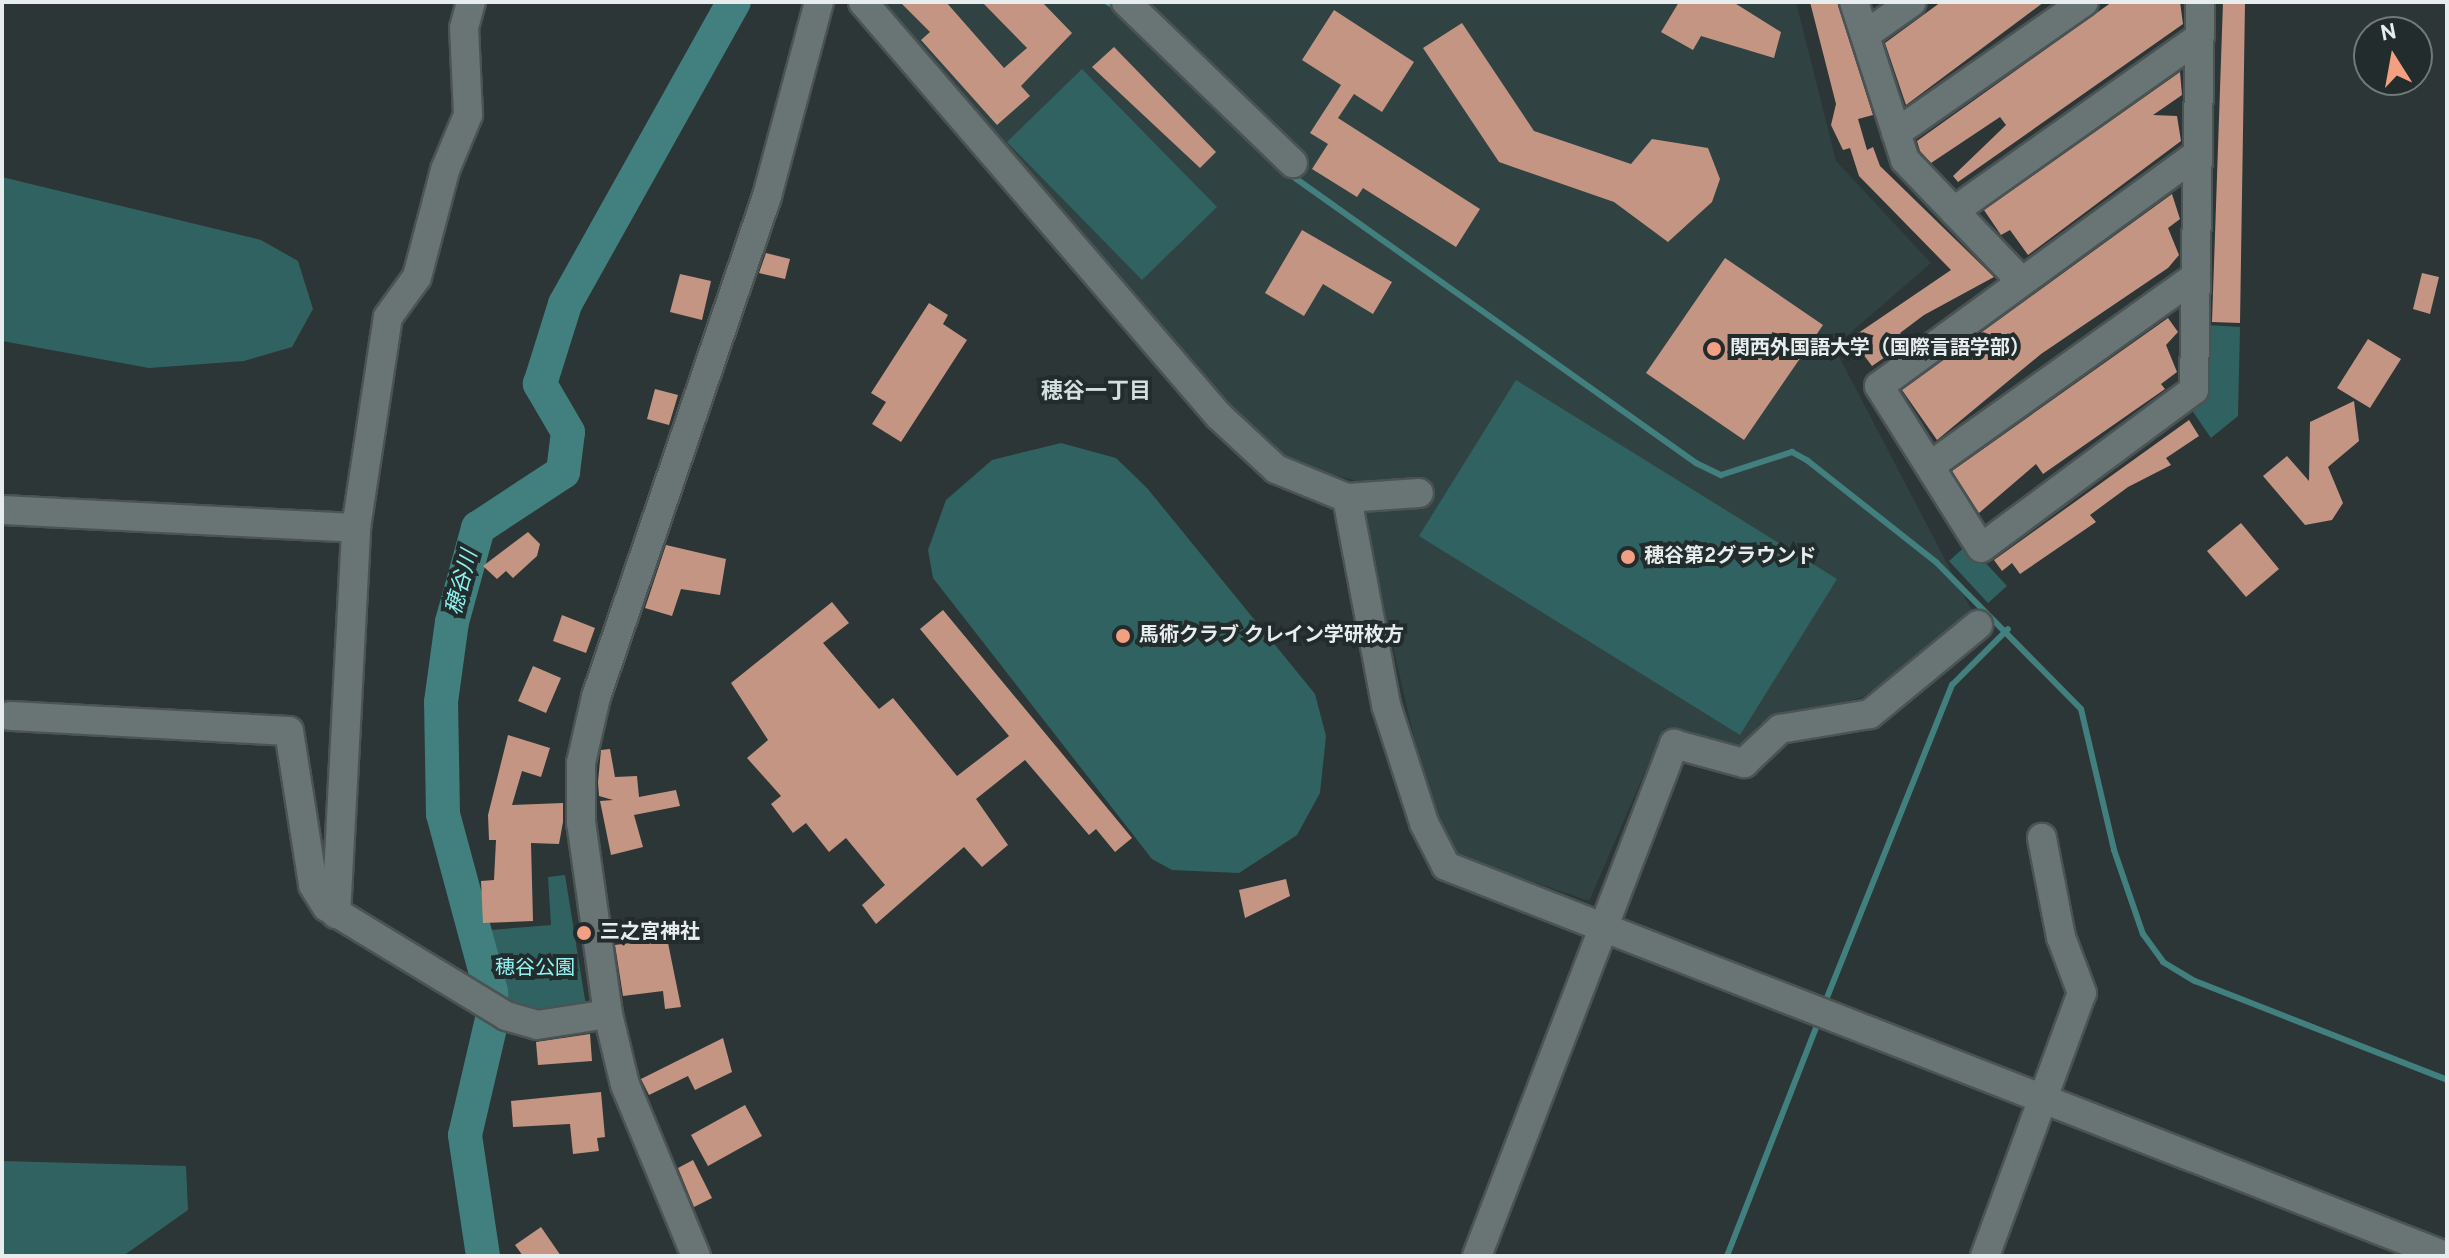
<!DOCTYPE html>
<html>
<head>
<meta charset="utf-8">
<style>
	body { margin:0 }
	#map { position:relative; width:2449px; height:1258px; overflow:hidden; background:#2c3636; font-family:Overpass,"Noto Sans JP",sans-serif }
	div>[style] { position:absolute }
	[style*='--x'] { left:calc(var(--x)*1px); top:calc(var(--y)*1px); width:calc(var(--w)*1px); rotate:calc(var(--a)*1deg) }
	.built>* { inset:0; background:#314242 }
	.green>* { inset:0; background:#306261 }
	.stream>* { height:6px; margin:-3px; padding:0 3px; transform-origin:3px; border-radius:3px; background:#427f7f }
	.river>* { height:34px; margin:-17px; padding:0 17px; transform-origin:17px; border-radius:17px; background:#427f7f }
	.building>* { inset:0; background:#c59583 }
	.roads { filter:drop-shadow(2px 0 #4b5353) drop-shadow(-2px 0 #4b5353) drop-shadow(0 2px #4b5353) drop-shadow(0 -2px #4b5353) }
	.minor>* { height:28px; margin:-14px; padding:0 14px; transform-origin:14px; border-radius:14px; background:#697474 }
	.dots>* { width:22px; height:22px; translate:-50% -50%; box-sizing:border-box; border:4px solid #222c2c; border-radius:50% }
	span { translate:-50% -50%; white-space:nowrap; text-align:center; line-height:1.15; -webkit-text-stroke:8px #222c2c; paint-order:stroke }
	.poi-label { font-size:20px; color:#e7eded; font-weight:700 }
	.left { translate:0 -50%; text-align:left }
	.park-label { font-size:20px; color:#90f3f2 }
	.neighbourhood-label { font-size:22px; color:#d2dfde; font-weight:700 }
	.water-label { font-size:22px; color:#8ef1f0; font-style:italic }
	.frame { position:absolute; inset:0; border:4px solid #e7eded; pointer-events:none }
	.north { position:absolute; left:2353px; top:16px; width:80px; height:80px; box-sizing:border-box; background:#222c2c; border:2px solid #717979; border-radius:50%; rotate:349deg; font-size:22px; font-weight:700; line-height:32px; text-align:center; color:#e7eded }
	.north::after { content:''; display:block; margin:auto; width:28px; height:36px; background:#f3a082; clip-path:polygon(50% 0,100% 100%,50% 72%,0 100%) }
</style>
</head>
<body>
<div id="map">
	<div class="built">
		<i style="clip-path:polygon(881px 2px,1796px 2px,1836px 161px,1931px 263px,1834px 347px,1974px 615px,1863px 697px,1760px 723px,1738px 751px,1664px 728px,1589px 901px,1452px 854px,1431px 810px,1354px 480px,1287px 464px,1130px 296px)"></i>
	</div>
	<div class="green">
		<i style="clip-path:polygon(1082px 69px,1217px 207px,1142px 280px,1007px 142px)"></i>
		<i style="clip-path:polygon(2px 177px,261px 240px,298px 261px,313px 309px,292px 347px,244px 361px,149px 368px,2px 341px)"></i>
		<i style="clip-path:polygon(2207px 325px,2240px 327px,2238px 416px,2211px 438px,2191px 409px,2206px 401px)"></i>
		<i style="clip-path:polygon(1516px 380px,1837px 579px,1740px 735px,1419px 536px)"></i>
		<i style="clip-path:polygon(1061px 443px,1116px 458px,1147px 488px,1315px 694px,1326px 736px,1320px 793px,1297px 835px,1239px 873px,1172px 870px,1152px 859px,933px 578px,928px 550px,946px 500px,992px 460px)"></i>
		<i style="clip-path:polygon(1968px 544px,2007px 586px,1988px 603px,1949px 561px)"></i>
		<i style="clip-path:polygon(565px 875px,586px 1006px,527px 1013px,481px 984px,479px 931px,551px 925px,548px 877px)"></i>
		<i style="clip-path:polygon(2px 1161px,186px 1166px,188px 1210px,123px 1256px,2px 1256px)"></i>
	</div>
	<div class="stream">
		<i style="--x:1107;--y:2;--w:13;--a:27"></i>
		<i style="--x:1180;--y:72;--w:121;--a:44"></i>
		<i style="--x:1288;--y:173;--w:501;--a:35.4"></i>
		<i style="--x:1696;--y:463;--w:28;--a:26"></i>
		<i style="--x:1721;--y:475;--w:75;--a:-17.9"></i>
		<i style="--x:1792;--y:452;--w:18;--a:29"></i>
		<i style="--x:1808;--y:461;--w:164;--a:38.3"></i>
		<i style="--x:1937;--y:563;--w:205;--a:45.4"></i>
		<i style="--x:2081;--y:709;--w:145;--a:76.8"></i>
		<i style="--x:2114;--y:850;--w:89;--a:71"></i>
		<i style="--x:2143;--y:934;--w:34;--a:54"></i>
		<i style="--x:2163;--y:962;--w:37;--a:31"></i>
		<i style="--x:2195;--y:981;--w:271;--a:21.4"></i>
		<i style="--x:1824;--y:1005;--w:345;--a:-68.2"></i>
		<i style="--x:1952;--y:685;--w:79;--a:-45"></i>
		<i style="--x:1727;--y:1256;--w:253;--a:-68.7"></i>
	</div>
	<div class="river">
		<i style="--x:483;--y:1256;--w:122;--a:-98.5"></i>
		<i style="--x:465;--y:1135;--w:119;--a:-76.9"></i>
		<i style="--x:492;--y:1019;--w:27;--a:-92"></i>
		<i style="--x:491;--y:992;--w:184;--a:-105.1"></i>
		<i style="--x:443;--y:814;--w:112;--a:-91"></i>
		<i style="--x:441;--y:702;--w:81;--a:-82.2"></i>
		<i style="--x:452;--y:622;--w:98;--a:-74.5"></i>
		<i style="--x:478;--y:528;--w:102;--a:-33.4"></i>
		<i style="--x:563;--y:472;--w:40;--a:-82.9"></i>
		<i style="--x:568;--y:432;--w:56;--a:-120.3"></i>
		<i style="--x:540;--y:384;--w:84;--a:-72.6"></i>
		<i style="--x:565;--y:304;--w:346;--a:-60.8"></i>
	</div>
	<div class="building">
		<i style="clip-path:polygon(900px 2px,946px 2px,1004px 68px,1027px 48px,982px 2px,1042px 2px,1072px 33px,1021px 86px,1030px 96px,997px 125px,921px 40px,930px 32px)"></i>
		<i style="clip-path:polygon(1679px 2px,1733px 2px,1781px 32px,1774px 58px,1701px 36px,1693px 50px,1661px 32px)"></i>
		<i style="clip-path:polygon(1810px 2px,1837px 2px,1873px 115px,1858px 119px,1867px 150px,1873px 147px,1880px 166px,1994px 277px,1924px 315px,1900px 333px,1907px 342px,1872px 366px,1851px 338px,1951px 270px,1859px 176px,1850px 148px,1843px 150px,1831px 125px,1836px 104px)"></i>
		<i style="clip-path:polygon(1941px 2px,2044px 2px,1906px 105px,1885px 43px)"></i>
		<i style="clip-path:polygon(2112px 2px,2180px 2px,2183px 24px,1958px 182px,1953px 176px,2006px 125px,2000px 117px,1931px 163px,1920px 151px,1917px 141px)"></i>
		<i style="clip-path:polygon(2223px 2px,2245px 2px,2240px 323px,2212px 322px)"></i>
		<i style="clip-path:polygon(1334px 10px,1414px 62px,1382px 112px,1354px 94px,1338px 118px,1480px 209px,1456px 247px,1363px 188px,1357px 197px,1312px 169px,1328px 144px,1310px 133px,1341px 85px,1302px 60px)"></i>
		<i style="clip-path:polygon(1462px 23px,1534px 131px,1631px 164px,1652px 139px,1708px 148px,1720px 179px,1712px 202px,1668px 242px,1614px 202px,1499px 162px,1423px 48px)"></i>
		<i style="clip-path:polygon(1114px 47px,1216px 152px,1200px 168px,1092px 67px)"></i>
		<i style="clip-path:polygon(2180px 72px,2182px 95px,2153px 115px,2177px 116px,2181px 141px,2028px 255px,2010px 230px,2001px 235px,1984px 210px)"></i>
		<i style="clip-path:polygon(2172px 194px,2180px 219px,2168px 228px,2179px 255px,2168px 268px,2041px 354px,1937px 440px,1902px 390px)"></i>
		<i style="clip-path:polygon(1302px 230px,1392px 282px,1373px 314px,1323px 284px,1304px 316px,1265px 293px)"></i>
		<i style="clip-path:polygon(766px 253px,790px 259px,785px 279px,759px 273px)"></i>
		<i style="clip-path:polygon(1725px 258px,1823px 325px,1744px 440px,1646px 373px)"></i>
		<i style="clip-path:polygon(2422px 273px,2439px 277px,2430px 314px,2413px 309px)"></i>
		<i style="clip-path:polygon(680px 274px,711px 281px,702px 320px,670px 312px)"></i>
		<i style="clip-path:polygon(929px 303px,948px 315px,943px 324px,967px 340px,901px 442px,872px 424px,886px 402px,871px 393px)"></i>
		<i style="clip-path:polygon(2168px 318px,2178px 332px,2166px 345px,2177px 372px,2161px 384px,2165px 389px,2043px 474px,2036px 464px,1979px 513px,1952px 471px)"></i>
		<i style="clip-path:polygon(2368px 339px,2401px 359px,2370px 408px,2337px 388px)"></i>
		<i style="clip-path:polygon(655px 389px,678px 395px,669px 425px,647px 419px)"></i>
		<i style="clip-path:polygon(2354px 401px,2359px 441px,2328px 467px,2343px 503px,2332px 520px,2305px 525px,2263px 476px,2287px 456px,2309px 481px,2310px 422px)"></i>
		<i style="clip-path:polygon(2189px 420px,2199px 436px,2166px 458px,2171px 465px,2128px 487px,2090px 515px,2096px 522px,2020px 574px,2012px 563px,2002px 571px,1994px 560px)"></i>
		<i style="clip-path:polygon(2241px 523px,2279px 569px,2246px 597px,2207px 551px)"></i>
		<i style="clip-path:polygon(528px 532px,540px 544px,537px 556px,513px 578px,506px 571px,497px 579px,483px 566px)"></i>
		<i style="clip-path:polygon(666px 545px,726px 559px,720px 595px,681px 589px,672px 616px,645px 608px)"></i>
		<i style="clip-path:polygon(832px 602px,849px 623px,823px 643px,879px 709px,893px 698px,957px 776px,1009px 736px,920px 629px,943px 610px,1132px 838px,1115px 852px,1096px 829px,1089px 835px,1025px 760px,976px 799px,1008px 845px,982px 867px,964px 847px,876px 924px,862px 905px,885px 885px,846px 838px,829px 852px,806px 823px,793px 833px,771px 804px,781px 796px,747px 758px,768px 740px,731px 683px)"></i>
		<i style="clip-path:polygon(562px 615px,595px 628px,586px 653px,553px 641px)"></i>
		<i style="clip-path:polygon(533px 666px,561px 678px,546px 713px,518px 701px)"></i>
		<i style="clip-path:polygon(508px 735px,550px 748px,541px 777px,522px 771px,512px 805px,563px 803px,563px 822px,559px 844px,531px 843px,533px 921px,483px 923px,481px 881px,494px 880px,496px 840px,489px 840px,488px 815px)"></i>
		<i style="clip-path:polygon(610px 749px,615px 777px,637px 776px,639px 797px,676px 790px,680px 806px,634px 815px,643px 847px,611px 855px,600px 801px,613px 800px,599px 796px,598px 782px,601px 750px)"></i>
		<i style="clip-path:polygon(1286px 879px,1290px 896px,1245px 918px,1239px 890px)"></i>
		<i style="clip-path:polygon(667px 938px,681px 1007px,665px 1009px,663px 991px,623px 996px,615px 945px)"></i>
		<i style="clip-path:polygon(590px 1034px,592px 1061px,538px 1065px,536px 1042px)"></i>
		<i style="clip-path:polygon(723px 1038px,732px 1072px,695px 1090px,688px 1076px,649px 1095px,641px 1079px)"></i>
		<i style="clip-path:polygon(601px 1092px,605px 1137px,597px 1138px,599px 1151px,573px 1154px,570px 1124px,513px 1127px,511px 1101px)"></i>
		<i style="clip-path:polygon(745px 1105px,762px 1136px,708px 1166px,691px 1135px)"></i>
		<i style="clip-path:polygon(693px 1160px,712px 1198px,694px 1207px,678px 1168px)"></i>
		<i style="clip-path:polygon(541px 1227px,561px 1256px,523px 1256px,515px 1245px)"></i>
	</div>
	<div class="roads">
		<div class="minor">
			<i style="--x:863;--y:2;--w:546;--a:49.31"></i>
			<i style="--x:1219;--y:416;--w:78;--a:42.9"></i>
			<i style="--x:1276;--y:469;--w:77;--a:22.2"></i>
			<i style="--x:1347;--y:498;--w:72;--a:-4"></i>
			<i style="--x:1126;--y:2;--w:232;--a:44"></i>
			<i style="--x:1854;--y:2;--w:166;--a:72.1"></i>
			<i style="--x:1905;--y:160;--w:166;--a:46.2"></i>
			<i style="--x:1865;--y:35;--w:57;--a:-35.1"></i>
			<i style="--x:1896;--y:133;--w:229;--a:-34.9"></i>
			<i style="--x:2196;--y:155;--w:392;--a:143.9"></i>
			<i style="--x:1879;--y:386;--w:191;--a:57.8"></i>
			<i style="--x:1981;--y:548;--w:265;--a:-36.6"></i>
			<i style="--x:2194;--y:390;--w:388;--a:-89.1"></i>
			<i style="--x:1954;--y:211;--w:301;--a:-35.3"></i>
			<i style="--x:1930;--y:466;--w:324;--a:-35.5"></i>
			<i style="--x:1347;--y:498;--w:211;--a:79.3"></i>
			<i style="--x:1386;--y:705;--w:124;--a:72.1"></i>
			<i style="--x:1424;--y:823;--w:48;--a:62.9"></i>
			<i style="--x:1446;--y:866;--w:1073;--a:21.31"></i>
			<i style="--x:2;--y:510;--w:354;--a:2.9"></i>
			<i style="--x:10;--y:716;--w:279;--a:3.1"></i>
			<i style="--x:289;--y:731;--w:156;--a:81.1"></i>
			<i style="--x:313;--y:885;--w:26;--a:58"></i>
			<i style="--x:327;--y:907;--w:210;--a:31.3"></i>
			<i style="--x:506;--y:1016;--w:32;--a:16"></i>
			<i style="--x:537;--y:1025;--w:72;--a:-8.8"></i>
			<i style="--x:336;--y:914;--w:387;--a:-87"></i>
			<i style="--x:356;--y:528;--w:213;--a:-81.4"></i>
			<i style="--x:388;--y:317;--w:49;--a:-54.1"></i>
			<i style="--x:417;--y:277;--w:111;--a:-75.3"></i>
			<i style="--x:445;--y:170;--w:60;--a:-67.3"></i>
			<i style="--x:468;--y:115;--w:87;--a:-92.6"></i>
			<i style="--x:464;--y:28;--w:27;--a:-75"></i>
			<i style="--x:696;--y:1256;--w:185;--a:-112.5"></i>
			<i style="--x:625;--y:1085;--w:73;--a:-103.5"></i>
			<i style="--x:608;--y:1014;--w:193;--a:-98"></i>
			<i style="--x:581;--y:823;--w:60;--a:-90"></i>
			<i style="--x:581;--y:763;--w:68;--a:-77.2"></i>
			<i style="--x:596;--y:697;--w:529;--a:-71.15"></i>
			<i style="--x:767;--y:196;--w:201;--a:-75"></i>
			<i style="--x:1477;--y:1256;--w:549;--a:-68.95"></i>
			<i style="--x:1674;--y:744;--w:73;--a:15.2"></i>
			<i style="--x:1744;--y:763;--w:50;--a:-43.4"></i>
			<i style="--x:1780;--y:729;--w:91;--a:-9.5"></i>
			<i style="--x:1870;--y:714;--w:140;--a:-39.5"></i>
			<i style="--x:1985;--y:1256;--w:280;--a:-69.8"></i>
			<i style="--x:2082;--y:993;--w:60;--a:-110.6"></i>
			<i style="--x:2061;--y:937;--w:101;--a:-100.9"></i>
		</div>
	</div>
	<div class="dots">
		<i style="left:1714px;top:349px;background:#f3a082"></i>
		<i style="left:1628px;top:557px;background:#f3a082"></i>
		<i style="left:1123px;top:636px;background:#f3a082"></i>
		<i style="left:584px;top:933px;background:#f3a082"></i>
	</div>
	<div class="poi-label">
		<span class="left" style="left:1730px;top:349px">関西外国語大学（国際言語学部）</span>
		<span class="left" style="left:1644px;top:557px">穂谷第2グラウンド</span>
		<span class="left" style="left:1139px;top:636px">馬術クラブ クレイン学研枚方</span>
		<span class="left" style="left:600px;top:933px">三之宮神社</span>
	</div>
	<div class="park-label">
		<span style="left:535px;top:969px">穂谷公園</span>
	</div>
	<div class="neighbourhood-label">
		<span style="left:1096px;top:393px">穂谷一丁目</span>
	</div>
	<div class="water-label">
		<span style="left:463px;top:583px;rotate:-75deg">穂谷川</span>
	</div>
	<div class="frame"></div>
	<div class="north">N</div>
</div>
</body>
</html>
